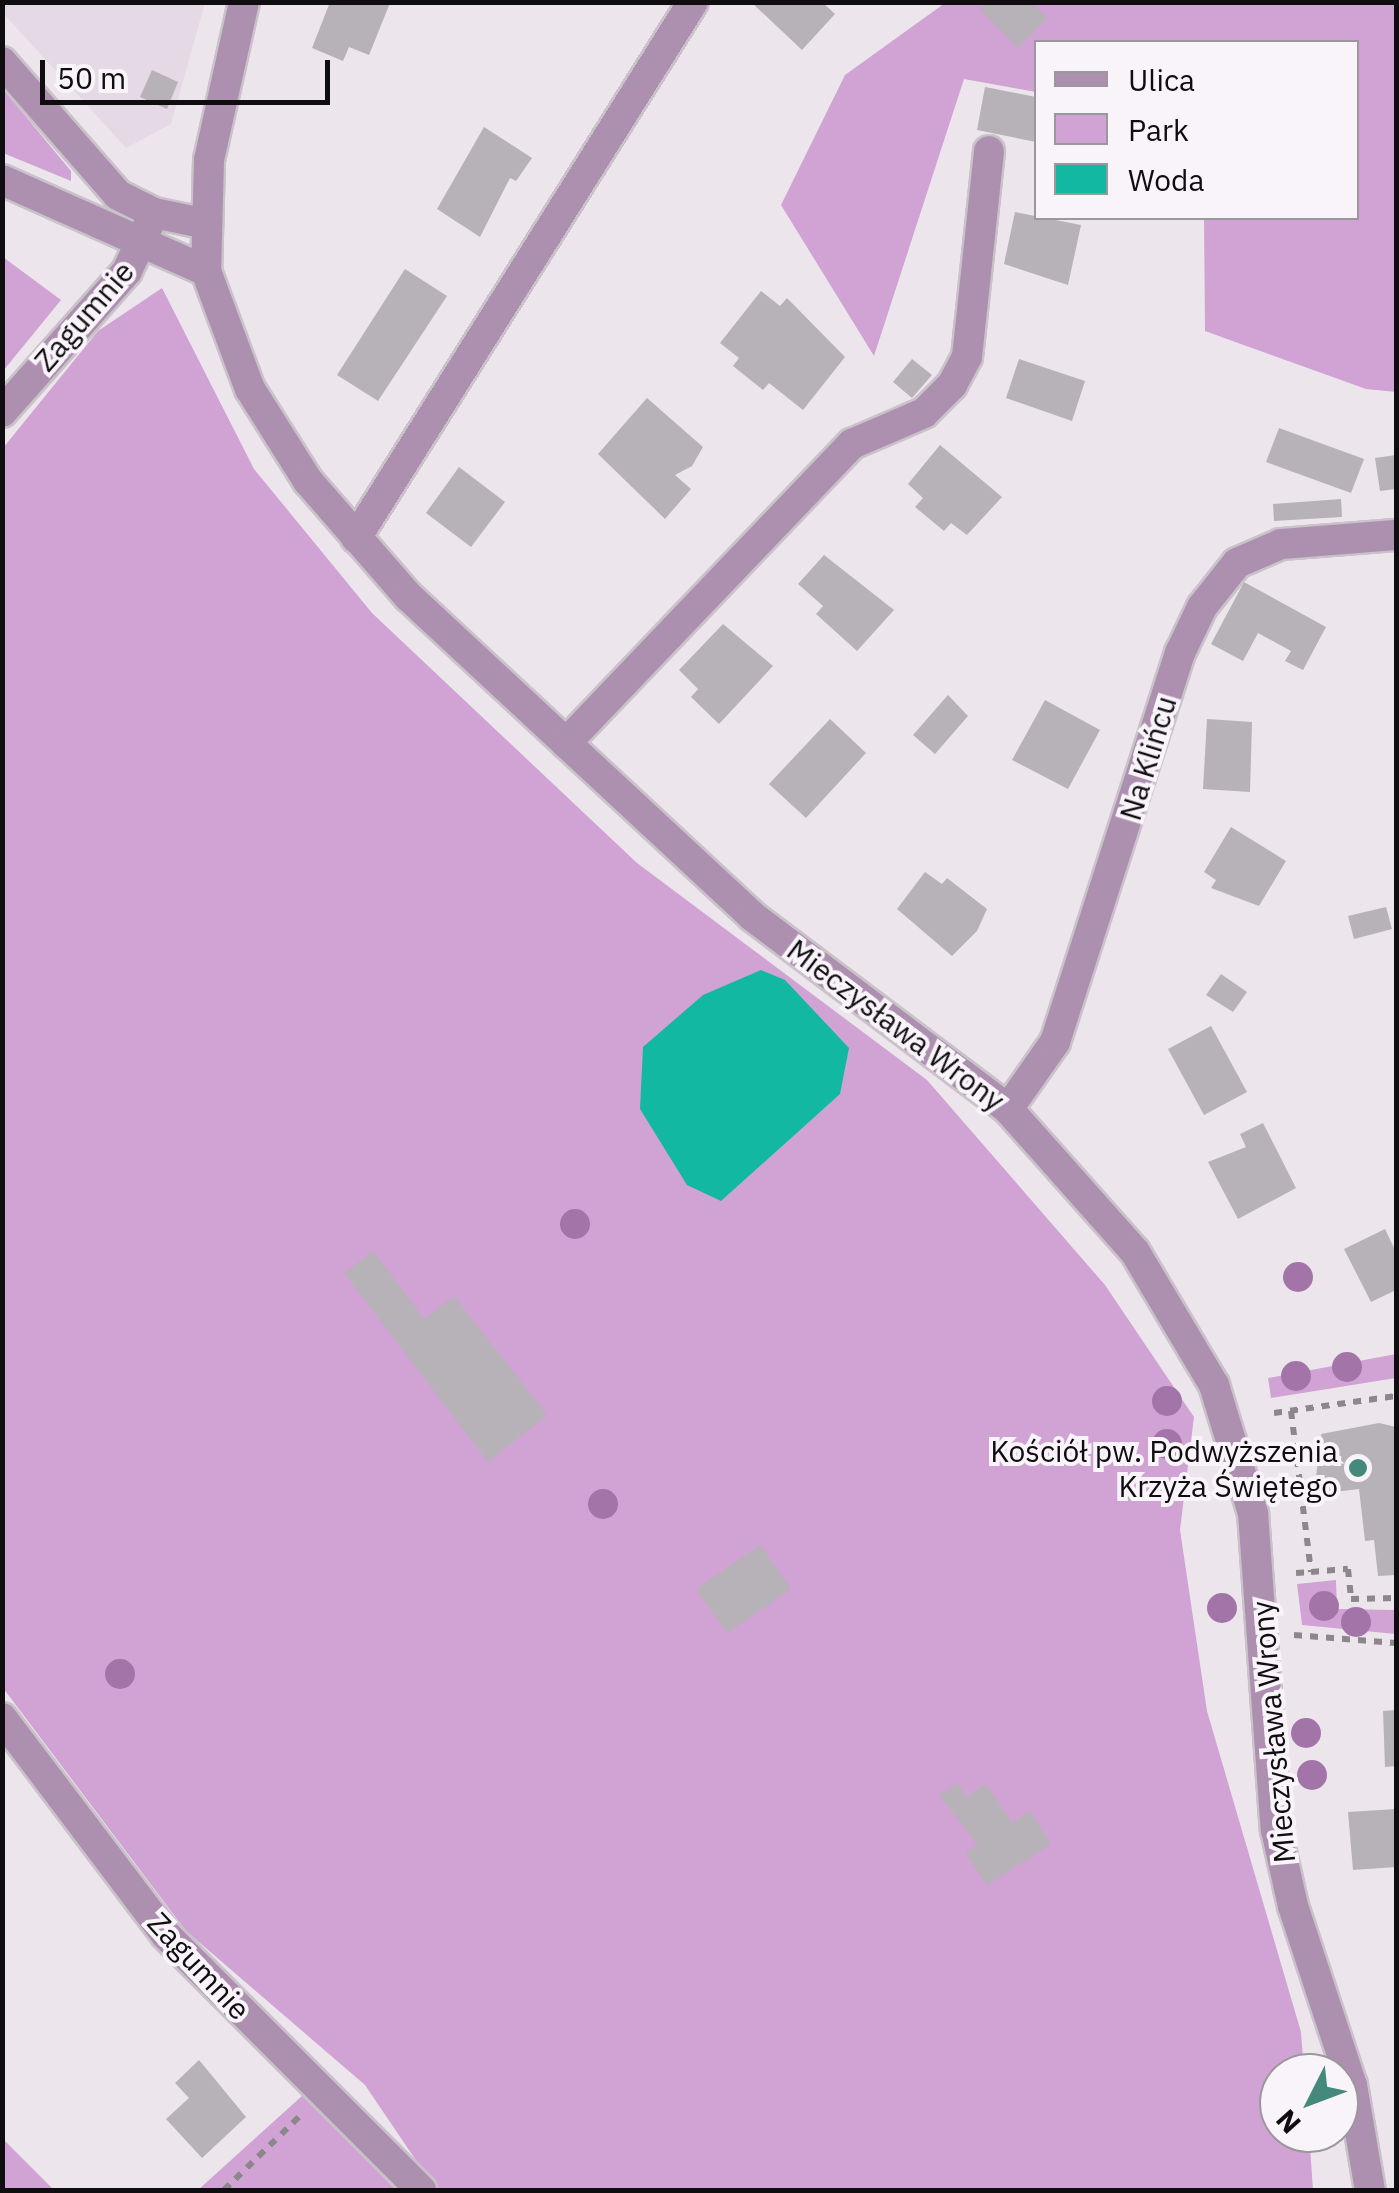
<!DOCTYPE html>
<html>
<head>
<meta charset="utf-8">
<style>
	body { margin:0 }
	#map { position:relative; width:1399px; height:2193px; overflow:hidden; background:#ece6ec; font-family:"IBM Plex Sans",sans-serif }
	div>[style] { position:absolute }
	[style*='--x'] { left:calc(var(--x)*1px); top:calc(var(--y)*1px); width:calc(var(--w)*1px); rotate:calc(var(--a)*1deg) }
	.built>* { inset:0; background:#e5d9e6 }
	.green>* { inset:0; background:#d0a3d4 }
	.water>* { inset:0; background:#12b8a2 }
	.building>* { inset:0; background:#b7b1b8 }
	.path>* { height:6px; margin-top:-3px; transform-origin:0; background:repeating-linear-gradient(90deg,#8b878b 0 8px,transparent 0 16px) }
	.roads { filter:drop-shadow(2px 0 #c9c3c9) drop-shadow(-2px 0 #c9c3c9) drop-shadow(0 2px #c9c3c9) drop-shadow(0 -2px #c9c3c9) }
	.minor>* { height:30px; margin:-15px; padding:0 15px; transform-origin:15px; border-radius:15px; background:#ad90b0 }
	.trees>* { width:30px; height:30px; margin:-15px; border-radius:50%; background:#a374a8 }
	.dots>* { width:28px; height:28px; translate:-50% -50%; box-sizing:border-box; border:5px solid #f9f3fa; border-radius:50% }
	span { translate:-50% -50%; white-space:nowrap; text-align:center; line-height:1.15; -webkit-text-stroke:8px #f9f3fa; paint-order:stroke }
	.street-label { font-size:30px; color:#0f0d0f }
	.poi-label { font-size:30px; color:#0f0d0f }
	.right { translate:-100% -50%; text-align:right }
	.frame { position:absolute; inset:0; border:5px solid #0f0d0f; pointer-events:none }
	.legend { position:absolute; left:1034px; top:40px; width:325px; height:180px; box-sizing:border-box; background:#f9f3fa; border:2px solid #9b979c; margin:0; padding:12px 18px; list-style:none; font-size:30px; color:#0f0d0f }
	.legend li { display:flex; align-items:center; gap:20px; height:50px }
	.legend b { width:50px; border:2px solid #9b979c }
	.north { position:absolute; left:1259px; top:2053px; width:100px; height:100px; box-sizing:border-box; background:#f9f3fa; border:2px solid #9b979c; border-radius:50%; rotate:228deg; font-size:28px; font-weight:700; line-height:40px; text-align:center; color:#0f0d0f }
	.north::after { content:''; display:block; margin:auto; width:35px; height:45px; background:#45887c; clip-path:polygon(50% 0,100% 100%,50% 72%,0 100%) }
	.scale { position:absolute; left:40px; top:60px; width:290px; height:45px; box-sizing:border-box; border:5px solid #0f0d0f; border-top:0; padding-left:12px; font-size:30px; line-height:35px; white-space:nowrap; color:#0f0d0f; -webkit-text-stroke:8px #f9f3fa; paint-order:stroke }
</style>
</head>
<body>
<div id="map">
	<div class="built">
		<i style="clip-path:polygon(3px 3px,205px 3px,171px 124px,126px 148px,3px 13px)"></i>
	</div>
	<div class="green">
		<i style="clip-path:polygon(945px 3px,1396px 3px,1396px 392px,1366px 389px,1205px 331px,1204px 218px,1356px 218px,1356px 42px,1036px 42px,1036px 92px,964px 79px,874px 356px,781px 205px,845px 75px)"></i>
		<i style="clip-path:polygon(3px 89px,71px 171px,71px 181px,3px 153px)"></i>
		<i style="clip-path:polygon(3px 257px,61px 300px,3px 371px)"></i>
		<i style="clip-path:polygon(162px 288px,254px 469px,372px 613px,637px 863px,927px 1080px,1105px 1285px,1194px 1417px,1180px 1530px,1207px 1711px,1301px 2032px,1304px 2073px,1279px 2073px,1279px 2133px,1309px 2133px,1313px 2190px,436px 2190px,365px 2085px,186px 1931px,3px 1688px,3px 448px,98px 331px)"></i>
		<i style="clip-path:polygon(1396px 1354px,1396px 1378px,1271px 1398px,1268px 1378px)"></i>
		<i style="clip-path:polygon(1336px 1580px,1337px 1609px,1396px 1610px,1396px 1634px,1302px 1625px,1297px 1584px)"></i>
		<i style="clip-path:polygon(303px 2095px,396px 2190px,198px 2190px)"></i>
		<i style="clip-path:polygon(3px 2139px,54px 2190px,3px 2190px)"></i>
	</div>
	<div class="water">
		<i style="clip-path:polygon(761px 970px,785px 980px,849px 1048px,840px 1094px,721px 1201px,687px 1185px,640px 1109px,643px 1047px,703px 995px)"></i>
	</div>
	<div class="building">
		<i style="clip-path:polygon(330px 2px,390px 3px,369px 55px,349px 47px,343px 61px,312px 48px)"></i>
		<i style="clip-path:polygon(751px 2px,822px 2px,835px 14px,802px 50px)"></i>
		<i style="clip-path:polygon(987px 2px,1032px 2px,1047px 18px,1018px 48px,980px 10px)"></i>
		<i style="clip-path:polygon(152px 70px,178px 82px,167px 109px,140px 97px)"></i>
		<i style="clip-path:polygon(985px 87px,1036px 97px,1036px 142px,977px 130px)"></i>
		<i style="clip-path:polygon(484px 127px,532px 158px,516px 181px,510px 178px,480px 237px,437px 209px)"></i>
		<i style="clip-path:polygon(1015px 212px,1081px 225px,1068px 285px,1004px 264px)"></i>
		<i style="clip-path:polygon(405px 269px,447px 296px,378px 401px,337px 375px)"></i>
		<i style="clip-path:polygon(761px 291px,780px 306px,787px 298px,845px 357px,803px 410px,769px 383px,763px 390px,733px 366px,739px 358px,720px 343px)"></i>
		<i style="clip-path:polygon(912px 359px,932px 375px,912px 398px,893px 382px)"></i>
		<i style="clip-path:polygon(1019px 359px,1085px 381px,1072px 421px,1006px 398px)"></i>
		<i style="clip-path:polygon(647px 398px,703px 447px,692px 466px,675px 475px,691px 489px,665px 519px,598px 454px)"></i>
		<i style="clip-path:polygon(1279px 428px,1364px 459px,1351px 493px,1266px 462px)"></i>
		<i style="clip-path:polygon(940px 445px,1002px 497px,967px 535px,951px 523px,944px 531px,915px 507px,923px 498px,908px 484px)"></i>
		<i style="clip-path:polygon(1396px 455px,1396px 489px,1380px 491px,1375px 458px)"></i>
		<i style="clip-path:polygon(459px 467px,505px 502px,471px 547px,426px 513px)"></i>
		<i style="clip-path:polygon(1341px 499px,1342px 517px,1274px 521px,1273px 504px)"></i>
		<i style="clip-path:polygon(824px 555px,894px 610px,857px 651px,816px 614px,823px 606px,798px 584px)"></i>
		<i style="clip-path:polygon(1244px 582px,1326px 627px,1303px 670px,1285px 661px,1291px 651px,1258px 633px,1243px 661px,1211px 644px)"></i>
		<i style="clip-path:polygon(723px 624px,773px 666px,719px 724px,691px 697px,698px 689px,679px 670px)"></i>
		<i style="clip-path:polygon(948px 695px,968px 716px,935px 754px,913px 735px)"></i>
		<i style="clip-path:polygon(1045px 700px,1100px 730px,1068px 789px,1012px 760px)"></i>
		<i style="clip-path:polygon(830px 719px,866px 753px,806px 818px,769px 784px)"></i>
		<i style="clip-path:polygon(1207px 719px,1252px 722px,1250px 792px,1203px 789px)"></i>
		<i style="clip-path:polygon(1231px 827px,1286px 861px,1259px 906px,1211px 888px,1216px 880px,1204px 872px)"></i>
		<i style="clip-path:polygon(925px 872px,942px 884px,947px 878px,987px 909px,977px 931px,952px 956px,897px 909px)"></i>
		<i style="clip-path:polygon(1386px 907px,1392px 929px,1354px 939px,1348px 916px)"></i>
		<i style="clip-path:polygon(1221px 974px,1247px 992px,1233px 1012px,1206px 995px)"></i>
		<i style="clip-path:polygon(1211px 1026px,1247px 1092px,1204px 1115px,1168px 1049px)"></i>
		<i style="clip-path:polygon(1263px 1123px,1296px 1188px,1238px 1219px,1208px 1162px,1246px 1147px,1240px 1134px)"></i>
		<i style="clip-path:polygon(1385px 1229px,1396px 1252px,1396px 1290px,1371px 1302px,1344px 1249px)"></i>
		<i style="clip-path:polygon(373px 1251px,424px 1319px,454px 1296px,547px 1415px,488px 1462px,344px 1273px)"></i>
		<i style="clip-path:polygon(1379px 1423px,1396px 1427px,1396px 1575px,1378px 1576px,1374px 1540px,1365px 1541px,1359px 1489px,1318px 1494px,1316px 1477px,1318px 1460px,1324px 1459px,1321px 1434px)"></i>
		<i style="clip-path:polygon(760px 1545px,791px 1589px,727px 1633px,696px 1589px)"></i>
		<i style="clip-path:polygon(1396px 1710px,1396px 1766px,1385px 1767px,1383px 1711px)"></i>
		<i style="clip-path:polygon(958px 1783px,966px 1797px,986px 1784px,1012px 1823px,1030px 1811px,1051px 1844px,987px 1885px,965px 1853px,978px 1845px,939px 1795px)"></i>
		<i style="clip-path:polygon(1396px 1809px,1396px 1867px,1353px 1870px,1348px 1812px)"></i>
		<i style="clip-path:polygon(199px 2060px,246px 2117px,202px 2158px,166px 2119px,189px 2098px,175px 2083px)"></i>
	</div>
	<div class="path">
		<i style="--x:1291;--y:1411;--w:162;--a:82.9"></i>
		<i style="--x:1311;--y:1572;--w:37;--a:-5"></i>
		<i style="--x:1348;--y:1569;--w:30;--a:84"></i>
		<i style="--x:1351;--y:1599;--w:45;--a:-1.3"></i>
		<i style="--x:1274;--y:1413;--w:123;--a:-7.9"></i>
		<i style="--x:1296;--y:1573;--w:15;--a:-4"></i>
		<i style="--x:1294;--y:1635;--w:102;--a:4.5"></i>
		<i style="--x:224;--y:2190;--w:109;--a:-44.3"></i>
	</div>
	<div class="roads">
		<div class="minor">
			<i style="--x:244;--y:2;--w:162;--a:102.5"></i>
			<i style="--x:209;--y:160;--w:111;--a:91.5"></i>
			<i style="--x:206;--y:271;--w:126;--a:69.6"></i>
			<i style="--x:250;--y:389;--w:109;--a:57.8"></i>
			<i style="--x:308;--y:481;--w:154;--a:49"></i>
			<i style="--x:409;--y:597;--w:468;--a:42.9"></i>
			<i style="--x:752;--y:916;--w:321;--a:37"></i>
			<i style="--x:1008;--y:1109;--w:191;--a:48.4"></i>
			<i style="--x:1135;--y:1252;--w:155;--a:59.3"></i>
			<i style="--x:1214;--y:1385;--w:134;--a:73.1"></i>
			<i style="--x:1253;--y:1513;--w:318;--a:85.9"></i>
			<i style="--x:1276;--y:1830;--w:78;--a:77.4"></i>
			<i style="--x:1293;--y:1906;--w:188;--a:71.8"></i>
			<i style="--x:1352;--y:2085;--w:107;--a:80.3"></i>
			<i style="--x:2;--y:62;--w:176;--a:48.9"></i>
			<i style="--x:118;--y:195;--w:40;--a:26.6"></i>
			<i style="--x:154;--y:213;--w:54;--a:11.7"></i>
			<i style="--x:2;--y:180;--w:223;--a:24"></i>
			<i style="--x:2;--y:412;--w:188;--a:-48.4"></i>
			<i style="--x:127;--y:271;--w:64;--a:-65"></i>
			<i style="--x:356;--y:538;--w:633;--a:-57.84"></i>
			<i style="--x:566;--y:743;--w:414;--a:-46.3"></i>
			<i style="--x:852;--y:444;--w:78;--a:-23.3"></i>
			<i style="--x:924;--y:413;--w:40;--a:-45"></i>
			<i style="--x:952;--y:385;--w:32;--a:-62"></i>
			<i style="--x:967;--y:357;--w:207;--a:-83.9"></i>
			<i style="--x:1008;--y:1109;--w:82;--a:-55"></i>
			<i style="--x:1055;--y:1042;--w:409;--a:-72.2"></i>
			<i style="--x:1180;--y:653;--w:51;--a:-64.4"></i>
			<i style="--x:1202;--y:607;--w:56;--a:-51.5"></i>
			<i style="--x:1237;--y:563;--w:48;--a:-23.4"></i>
			<i style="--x:1281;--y:544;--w:115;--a:-4.5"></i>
			<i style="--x:2;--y:1718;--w:272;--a:52.9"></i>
			<i style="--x:166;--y:1935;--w:361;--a:45"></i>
		</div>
	</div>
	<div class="trees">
		<i style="left:575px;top:1224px"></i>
		<i style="left:1298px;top:1277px"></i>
		<i style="left:1347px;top:1367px"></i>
		<i style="left:1296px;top:1376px"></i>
		<i style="left:1167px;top:1401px"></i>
		<i style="left:1167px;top:1444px"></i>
		<i style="left:603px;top:1504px"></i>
		<i style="left:1324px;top:1606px"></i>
		<i style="left:1222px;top:1608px"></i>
		<i style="left:1356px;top:1622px"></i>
		<i style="left:120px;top:1674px"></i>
		<i style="left:1306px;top:1733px"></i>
		<i style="left:1312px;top:1775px"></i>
	</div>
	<div class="dots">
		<i style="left:1358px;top:1468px;background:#45887c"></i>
	</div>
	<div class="street-label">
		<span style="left:84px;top:316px;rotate:-49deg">Zagumnie</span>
		<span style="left:1148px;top:758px;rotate:-73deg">Na Klińcu</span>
		<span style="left:896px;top:1025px;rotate:37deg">Mieczysława Wrony</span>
		<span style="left:1273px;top:1732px;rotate:-95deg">Mieczysława Wrony</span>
		<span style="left:199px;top:1966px;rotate:47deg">Zagumnie</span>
	</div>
	<div class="poi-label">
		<span class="right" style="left:1338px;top:1468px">Kościół pw. Podwyższenia<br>Krzyża Świętego</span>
	</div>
	<div class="frame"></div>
	<ul class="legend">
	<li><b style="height:12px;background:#ad90b0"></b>Ulica</li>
	<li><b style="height:28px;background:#d0a3d4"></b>Park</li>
	<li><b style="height:28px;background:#12b8a2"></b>Woda</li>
	</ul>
	<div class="north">N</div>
	<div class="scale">50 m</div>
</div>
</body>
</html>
